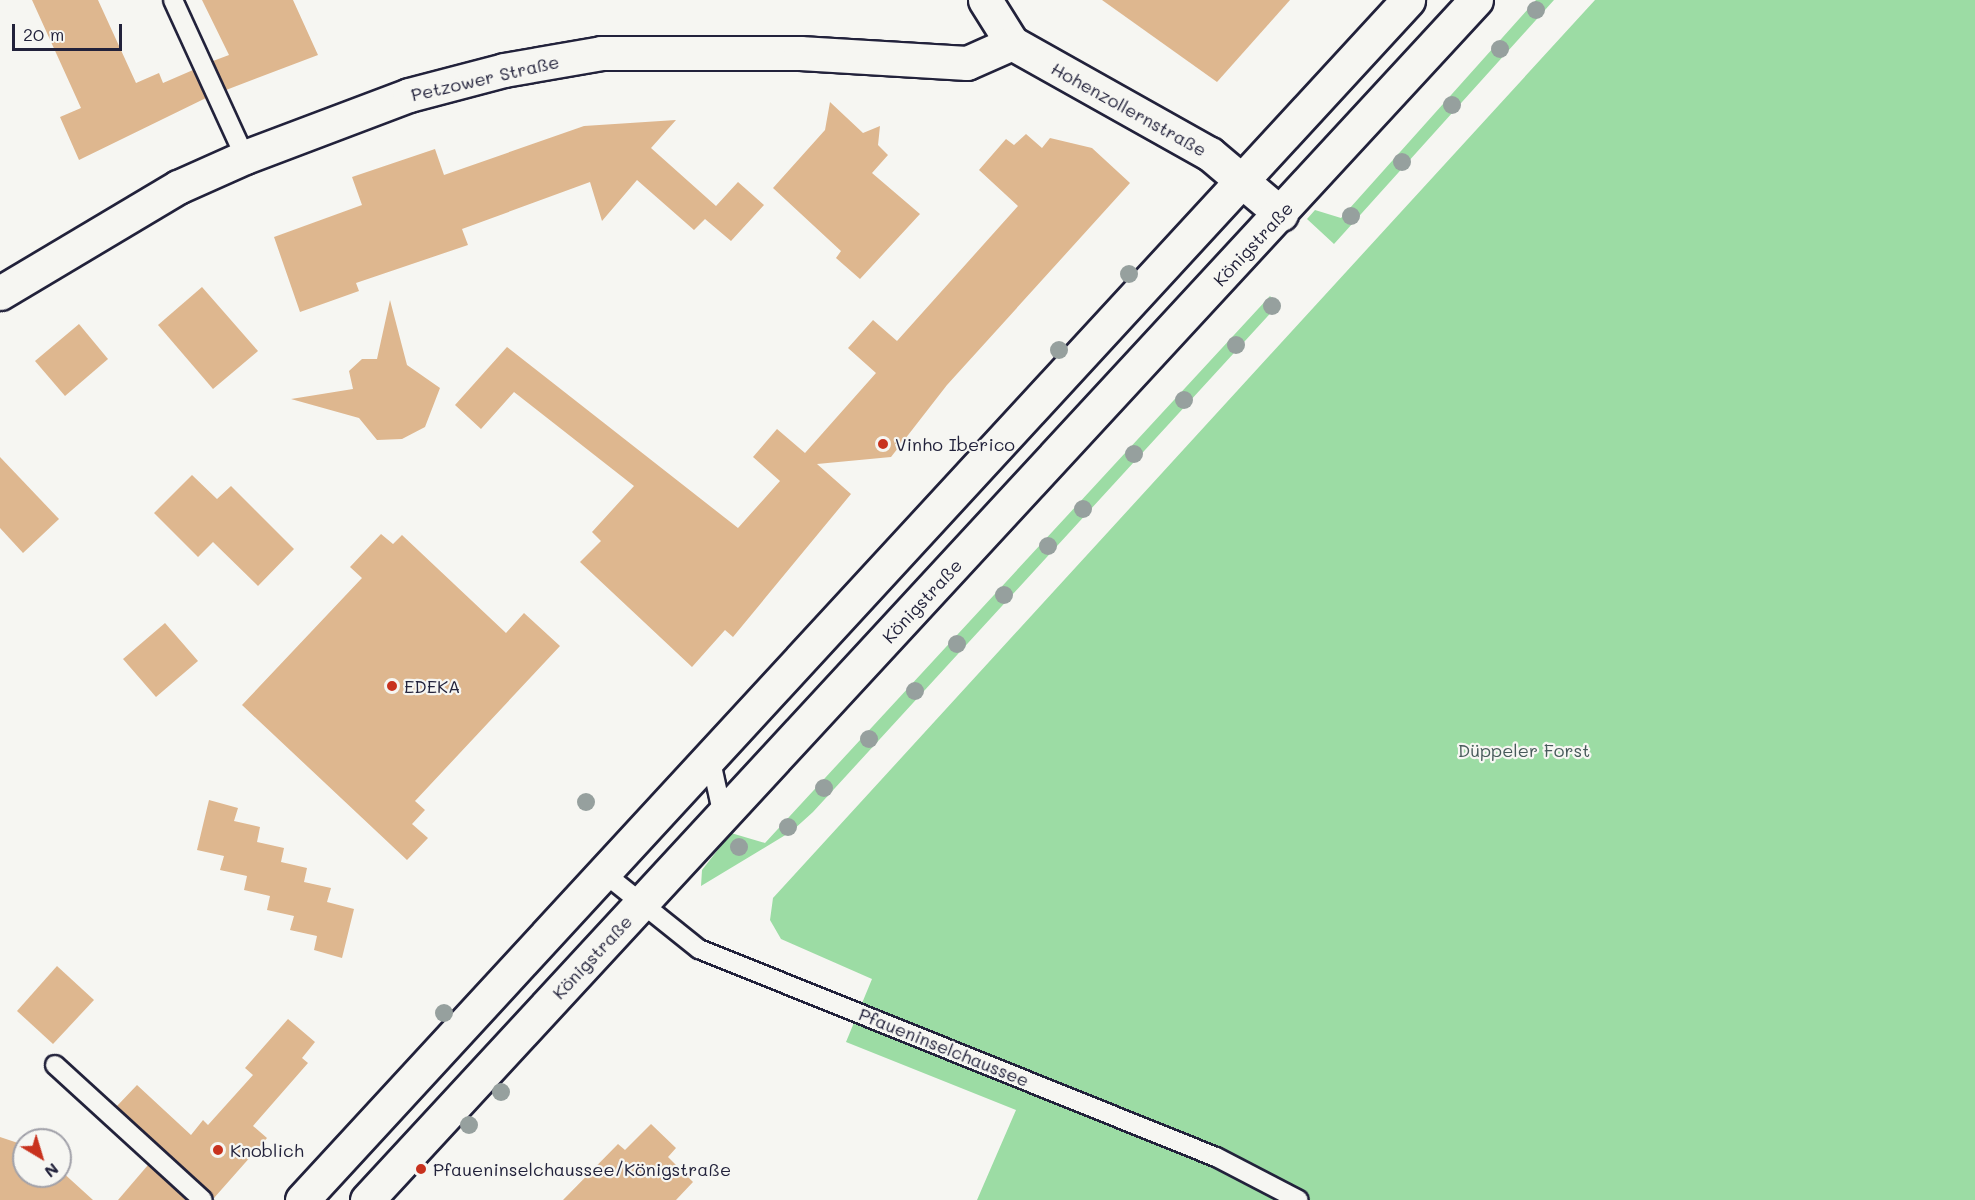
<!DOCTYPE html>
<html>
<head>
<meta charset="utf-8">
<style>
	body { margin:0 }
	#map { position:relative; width:1975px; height:1200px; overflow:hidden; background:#f6f6f2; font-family:Mali,sans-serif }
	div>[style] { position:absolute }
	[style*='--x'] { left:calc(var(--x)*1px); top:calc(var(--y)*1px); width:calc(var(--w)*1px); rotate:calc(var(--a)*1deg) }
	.green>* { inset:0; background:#9cdca4 }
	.building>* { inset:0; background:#deb78f }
	.roads { filter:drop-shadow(2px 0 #22223b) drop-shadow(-2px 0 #22223b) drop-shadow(0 2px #22223b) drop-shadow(0 -2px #22223b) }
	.service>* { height:18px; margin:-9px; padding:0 9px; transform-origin:9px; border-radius:9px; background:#f6f6f2 }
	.minor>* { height:33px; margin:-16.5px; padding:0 16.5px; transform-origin:16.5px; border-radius:16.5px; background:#f6f6f2 }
	.primary>* { height:33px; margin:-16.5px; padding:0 16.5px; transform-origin:16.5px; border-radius:16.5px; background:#f6f6f2 }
	.trees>* { width:18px; height:18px; margin:-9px; border-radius:50%; background:#96a09e }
	.dots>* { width:16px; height:16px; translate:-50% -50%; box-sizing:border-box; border:3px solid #f6f6f2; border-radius:50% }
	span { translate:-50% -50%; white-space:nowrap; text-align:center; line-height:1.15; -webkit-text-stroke:4.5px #f6f6f2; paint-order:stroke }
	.street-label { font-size:18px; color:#22223b }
	.poi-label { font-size:18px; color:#22223b }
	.left { translate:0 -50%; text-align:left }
	.park-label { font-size:18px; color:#475a5a }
	.north { position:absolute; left:12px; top:1128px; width:60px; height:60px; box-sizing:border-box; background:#f6f6f2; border:2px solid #a1a1a9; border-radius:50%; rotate:142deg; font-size:16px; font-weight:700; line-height:24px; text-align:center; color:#22223b }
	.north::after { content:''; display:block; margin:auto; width:21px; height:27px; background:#c8321e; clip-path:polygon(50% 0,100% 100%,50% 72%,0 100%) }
	.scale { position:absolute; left:12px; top:24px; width:110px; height:27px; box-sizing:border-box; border:3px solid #22223b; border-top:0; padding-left:8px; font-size:18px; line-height:21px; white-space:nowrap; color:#22223b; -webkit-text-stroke:4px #f6f6f2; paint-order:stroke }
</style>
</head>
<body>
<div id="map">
	<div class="green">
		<i style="clip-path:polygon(1536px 0,1554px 0,1334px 244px,1307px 219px,1315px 210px,1341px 218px)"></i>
		<i style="clip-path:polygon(1595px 0,1975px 0,1975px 1200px,977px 1200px,1016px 1110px,846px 1042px,872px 979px,781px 939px,770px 920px,773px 898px)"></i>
		<i style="clip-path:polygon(1270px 296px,1278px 305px,813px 812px,792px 831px,701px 886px,702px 870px,731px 833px,765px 843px)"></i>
	</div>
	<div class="building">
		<i style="clip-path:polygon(32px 0,98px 0,136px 83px,159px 73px,163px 83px,193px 70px,206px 98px,79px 160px,60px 117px,81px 108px)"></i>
		<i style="clip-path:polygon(202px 0,293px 0,318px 55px,226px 90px,213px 61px,229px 55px)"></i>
		<i style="clip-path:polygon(1102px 0,1290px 0,1217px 82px)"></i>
		<i style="clip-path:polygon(830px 102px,863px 133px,880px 126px,878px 145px,888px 155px,872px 173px,920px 214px,860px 279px,836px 258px,841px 251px,773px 188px,825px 130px)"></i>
		<i style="clip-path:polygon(676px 120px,651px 148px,716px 206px,738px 182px,764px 205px,731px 241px,705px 219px,694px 230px,637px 180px,602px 221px,590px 182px,462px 229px,468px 245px,356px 283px,359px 291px,300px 312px,274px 237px,362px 205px,352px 177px,435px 149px,444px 175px,584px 126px)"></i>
		<i style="clip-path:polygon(1026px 134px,1042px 148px,1050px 138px,1092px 148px,1130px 183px,947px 385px,891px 457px,817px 464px,851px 494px,733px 637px,725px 630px,692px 667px,580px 562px,601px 541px,592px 532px,634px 486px,514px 392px,481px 429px,455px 405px,507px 347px,738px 528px,780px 481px,753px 457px,777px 429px,805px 453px,876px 373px,848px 348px,873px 320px,897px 341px,1018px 206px,979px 170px,1006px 139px,1014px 145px)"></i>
		<i style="clip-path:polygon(202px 287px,258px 351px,213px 389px,158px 325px)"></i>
		<i style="clip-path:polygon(390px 300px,407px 365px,440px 388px,425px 427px,402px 439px,377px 440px,359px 418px,291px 399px,353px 389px,349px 371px,362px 359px,377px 359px)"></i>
		<i style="clip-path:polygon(79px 324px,108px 359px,65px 396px,35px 361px)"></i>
		<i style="clip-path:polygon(0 457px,59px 519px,23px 553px,0 528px)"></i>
		<i style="clip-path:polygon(192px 475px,217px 499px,231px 486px,294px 549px,258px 586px,213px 542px,198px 557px,154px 513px)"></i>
		<i style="clip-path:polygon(381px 534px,393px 544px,402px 535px,506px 633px,524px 613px,560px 646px,415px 801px,425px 810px,412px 824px,428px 838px,407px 860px,242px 705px,362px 578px,350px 567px)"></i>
		<i style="clip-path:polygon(165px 623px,198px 661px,156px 697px,123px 659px)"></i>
		<i style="clip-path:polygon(209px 800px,238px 808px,234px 821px,260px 827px,257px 842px,284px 848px,281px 862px,307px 868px,304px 882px,331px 888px,327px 902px,354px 909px,342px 958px,314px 950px,317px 936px,290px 930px,294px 916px,267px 910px,270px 896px,244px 890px,247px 876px,220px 870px,224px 856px,197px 850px)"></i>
		<i style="clip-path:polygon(57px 966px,94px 1000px,53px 1044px,17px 1011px)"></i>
		<i style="clip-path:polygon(288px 1019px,315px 1042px,302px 1058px,308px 1063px,253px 1126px,267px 1138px,214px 1198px,117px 1106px,137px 1085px,191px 1135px,203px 1120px,208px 1125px,253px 1075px,245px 1068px)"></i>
		<i style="clip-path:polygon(651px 1124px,676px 1148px,668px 1157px,693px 1182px,676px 1200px,563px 1200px,618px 1144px,625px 1150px)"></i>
		<i style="clip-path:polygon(0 1137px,24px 1145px,24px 1176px,60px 1176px,60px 1170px,93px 1200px,0 1200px)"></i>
		<i style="clip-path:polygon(148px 1165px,186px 1200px,118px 1200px)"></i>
	</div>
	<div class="roads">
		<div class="service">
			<i style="--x:173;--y:0;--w:173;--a:65.4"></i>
			<i style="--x:710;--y:757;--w:60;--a:77.6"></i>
			<i style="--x:604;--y:873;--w:122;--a:38.7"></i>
			<i style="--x:699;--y:949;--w:557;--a:21.92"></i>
			<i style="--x:1216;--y:1157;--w:93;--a:27.4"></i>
			<i style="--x:55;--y:1065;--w:200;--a:42.4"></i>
		</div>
		<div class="minor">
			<i style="--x:985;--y:0;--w:51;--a:57.9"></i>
			<i style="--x:1012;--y:43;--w:227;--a:29.3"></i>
			<i style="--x:1210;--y:154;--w:93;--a:40.2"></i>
			<i style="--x:0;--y:293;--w:207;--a:-30.8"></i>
			<i style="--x:178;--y:187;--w:73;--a:-24.1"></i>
			<i style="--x:245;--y:157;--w:175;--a:-20.7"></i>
			<i style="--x:409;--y:95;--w:98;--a:-14.7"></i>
			<i style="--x:504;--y:70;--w:98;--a:-9.9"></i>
			<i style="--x:601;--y:53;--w:199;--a:0"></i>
			<i style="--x:800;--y:53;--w:167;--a:3.4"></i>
			<i style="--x:967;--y:63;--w:49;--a:-24"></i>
		</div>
		<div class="primary">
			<i style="--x:302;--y:1200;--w:1632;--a:-47.33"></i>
			<i style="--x:367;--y:1200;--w:1634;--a:-47.26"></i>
		</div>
	</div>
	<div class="trees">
		<i style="left:1536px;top:10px"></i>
		<i style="left:1500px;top:49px"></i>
		<i style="left:1452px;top:105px"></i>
		<i style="left:1402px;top:162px"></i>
		<i style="left:1351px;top:216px"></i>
		<i style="left:1129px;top:274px"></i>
		<i style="left:1272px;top:306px"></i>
		<i style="left:1236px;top:345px"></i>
		<i style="left:1059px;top:350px"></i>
		<i style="left:1184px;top:400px"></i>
		<i style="left:1134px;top:454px"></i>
		<i style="left:1083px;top:509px"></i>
		<i style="left:1048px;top:546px"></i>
		<i style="left:1004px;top:595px"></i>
		<i style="left:957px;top:644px"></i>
		<i style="left:915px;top:691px"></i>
		<i style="left:869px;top:739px"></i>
		<i style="left:824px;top:788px"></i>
		<i style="left:586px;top:802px"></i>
		<i style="left:788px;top:827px"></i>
		<i style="left:739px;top:847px"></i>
		<i style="left:444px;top:1013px"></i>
		<i style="left:501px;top:1092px"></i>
		<i style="left:469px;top:1125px"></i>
	</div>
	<div class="dots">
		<i style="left:883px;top:444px;background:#c8321e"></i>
		<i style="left:392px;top:686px;background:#c8321e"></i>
		<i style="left:218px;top:1150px;background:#c8321e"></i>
		<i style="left:421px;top:1169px;background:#c8321e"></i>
	</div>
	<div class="street-label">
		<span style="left:485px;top:78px;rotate:-13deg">Petzower Straße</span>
		<span style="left:1129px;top:109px;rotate:29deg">Hohenzollernstraße</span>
		<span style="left:1253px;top:244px;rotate:-47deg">Königstraße</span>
		<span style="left:922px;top:601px;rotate:-47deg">Königstraße</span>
		<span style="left:592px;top:957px;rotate:-47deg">Königstraße</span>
		<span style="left:944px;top:1047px;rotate:22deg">Pfaueninselchaussee</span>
	</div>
	<div class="poi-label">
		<span class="left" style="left:895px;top:444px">Vinho Iberico</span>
		<span class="left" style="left:404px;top:686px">EDEKA</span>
		<span class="left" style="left:230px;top:1150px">Knoblich</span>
		<span class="left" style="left:433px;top:1169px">Pfaueninselchaussee/Königstraße</span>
	</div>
	<div class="park-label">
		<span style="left:1524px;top:750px">Düppeler Forst</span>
	</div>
	<div class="north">N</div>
	<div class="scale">20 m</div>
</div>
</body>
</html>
